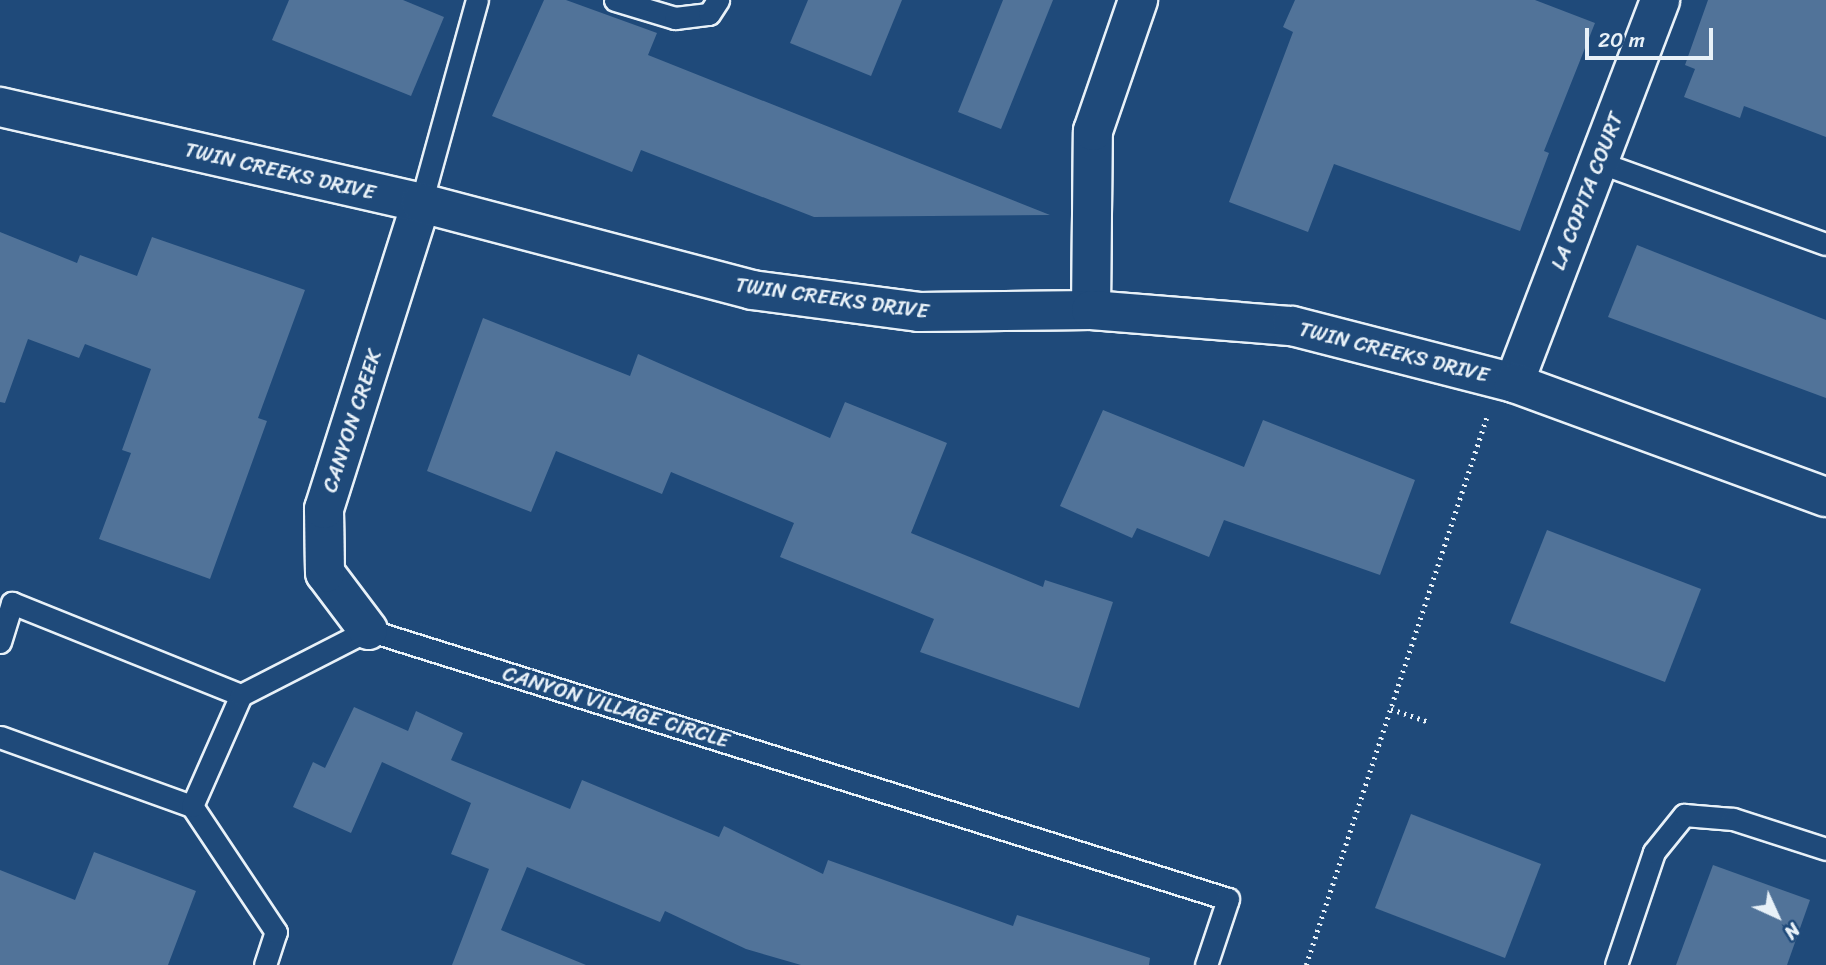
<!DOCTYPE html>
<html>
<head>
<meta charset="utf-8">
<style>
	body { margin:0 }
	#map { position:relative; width:1826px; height:965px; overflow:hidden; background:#1f4a7a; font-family:Sriracha,sans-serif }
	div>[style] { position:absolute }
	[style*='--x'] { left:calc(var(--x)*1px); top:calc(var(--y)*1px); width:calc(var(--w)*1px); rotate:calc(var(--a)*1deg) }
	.building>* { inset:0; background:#517399 }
	.path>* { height:4.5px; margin-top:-2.25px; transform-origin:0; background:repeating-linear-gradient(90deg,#e8f1f8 0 2px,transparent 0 7px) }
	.roads { filter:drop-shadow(2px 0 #e8f1f8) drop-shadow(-2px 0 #e8f1f8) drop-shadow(0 2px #e8f1f8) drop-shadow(0 -2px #e8f1f8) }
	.service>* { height:21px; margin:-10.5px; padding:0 10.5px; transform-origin:10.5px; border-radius:10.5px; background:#1f4a7a }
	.minor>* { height:38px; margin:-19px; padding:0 19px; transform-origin:19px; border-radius:19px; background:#1f4a7a }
	.tertiary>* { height:38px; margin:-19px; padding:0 19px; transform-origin:19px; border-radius:19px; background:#1f4a7a }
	span { translate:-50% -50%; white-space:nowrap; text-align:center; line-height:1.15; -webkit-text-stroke:5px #1f4a7a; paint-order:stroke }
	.street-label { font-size:21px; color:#e8f1f8 }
	.north { position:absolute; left:1742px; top:881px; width:70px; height:70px; -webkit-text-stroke:5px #1f4a7a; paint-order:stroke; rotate:135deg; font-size:19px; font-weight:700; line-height:28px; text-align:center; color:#e8f1f8 }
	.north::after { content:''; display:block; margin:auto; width:24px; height:32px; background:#e8f1f8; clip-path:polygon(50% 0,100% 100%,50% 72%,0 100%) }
	.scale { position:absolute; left:1585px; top:28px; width:128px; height:32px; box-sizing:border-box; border:4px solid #e8f1f8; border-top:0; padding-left:9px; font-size:21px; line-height:24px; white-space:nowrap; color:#e8f1f8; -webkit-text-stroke:5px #1f4a7a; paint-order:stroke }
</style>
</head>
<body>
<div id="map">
	<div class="building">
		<i style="clip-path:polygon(289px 0,403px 0,444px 17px,411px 96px,272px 40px)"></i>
		<i style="clip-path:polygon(544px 0,566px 0,657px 33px,648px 55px,1050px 215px,814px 217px,641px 150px,632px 172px,492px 116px)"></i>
		<i style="clip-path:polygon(808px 0,902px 0,871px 76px,790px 43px)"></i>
		<i style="clip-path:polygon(1003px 0,1053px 0,1001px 129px,958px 112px)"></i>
		<i style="clip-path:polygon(1295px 0,1535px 0,1595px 23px,1544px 151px,1549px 153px,1520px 231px,1334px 164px,1308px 232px,1229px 202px,1293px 32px,1283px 27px)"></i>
		<i style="clip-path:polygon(1708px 0,1826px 0,1826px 137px,1744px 106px,1740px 118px,1684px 97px,1695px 69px,1685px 65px)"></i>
		<i style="clip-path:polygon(0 232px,77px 263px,80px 255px,137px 276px,152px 237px,305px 290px,258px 418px,267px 421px,210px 579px,99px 539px,131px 453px,122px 450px,151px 369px,85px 344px,79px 358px,28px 339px,5px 403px,0 402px)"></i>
		<i style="clip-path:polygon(1637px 245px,1826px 320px,1826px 398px,1608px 317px)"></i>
		<i style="clip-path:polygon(483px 318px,630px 376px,638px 354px,830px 438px,845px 402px,947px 443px,911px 533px,1043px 587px,1045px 580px,1113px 602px,1079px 708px,920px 652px,934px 619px,780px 557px,794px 523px,671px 472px,662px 494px,556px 451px,531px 512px,427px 471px)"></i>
		<i style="clip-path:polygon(1103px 410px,1244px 467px,1263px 420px,1415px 480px,1380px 575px,1224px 520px,1209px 557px,1137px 528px,1132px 538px,1060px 506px)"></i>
		<i style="clip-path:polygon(1547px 530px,1701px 589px,1665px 682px,1510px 623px)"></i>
		<i style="clip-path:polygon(354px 707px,408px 731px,416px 711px,463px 733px,451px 760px,570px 809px,582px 780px,719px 837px,724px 826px,823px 874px,828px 860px,1013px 926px,1017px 915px,1150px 958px,1149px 965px,801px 965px,746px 949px,665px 911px,660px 922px,527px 867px,501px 930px,586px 965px,452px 965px,489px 869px,451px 854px,471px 803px,382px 762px,351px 833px,293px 807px,313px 762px,325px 768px)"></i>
		<i style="clip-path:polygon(1411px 814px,1541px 864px,1505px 958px,1375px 908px)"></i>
		<i style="clip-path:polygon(94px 852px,196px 891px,168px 965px,0 965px,0 870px,75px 900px)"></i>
		<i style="clip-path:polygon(1713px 865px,1810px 900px,1787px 965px,1676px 965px)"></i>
	</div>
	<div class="path">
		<i style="--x:1391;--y:709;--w:40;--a:18.9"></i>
		<i style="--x:1306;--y:965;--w:578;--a:-71.75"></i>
	</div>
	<div class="roads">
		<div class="service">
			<i style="--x:615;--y:0;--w:63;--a:16.7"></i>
			<i style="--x:675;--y:18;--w:34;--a:-7"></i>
			<i style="--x:709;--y:14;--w:17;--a:-57"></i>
			<i style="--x:1598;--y:162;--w:242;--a:19.8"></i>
			<i style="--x:421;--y:203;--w:211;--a:-74.6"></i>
			<i style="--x:0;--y:642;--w:41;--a:-72.9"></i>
			<i style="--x:12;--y:603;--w:247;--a:21.9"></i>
			<i style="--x:0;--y:737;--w:204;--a:19.8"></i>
			<i style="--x:265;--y:965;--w:35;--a:-72"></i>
			<i style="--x:276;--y:932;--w:151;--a:-123.7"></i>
			<i style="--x:192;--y:806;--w:121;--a:-66.2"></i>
			<i style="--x:241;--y:695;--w:143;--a:-27.1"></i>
			<i style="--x:368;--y:630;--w:901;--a:17.37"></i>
			<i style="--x:1228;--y:899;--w:70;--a:108.4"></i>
			<i style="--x:1616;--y:965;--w:119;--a:-71.4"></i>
			<i style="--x:1654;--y:852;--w:48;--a:-51"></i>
			<i style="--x:1684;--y:815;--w:49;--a:4.7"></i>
			<i style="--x:1733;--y:819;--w:98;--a:17.9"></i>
		</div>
		<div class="minor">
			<i style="--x:1091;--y:310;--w:179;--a:-89.4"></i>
			<i style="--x:1093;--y:131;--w:139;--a:-71"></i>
			<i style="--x:1514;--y:383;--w:410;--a:-69.1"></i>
			<i style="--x:368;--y:630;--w:71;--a:-127"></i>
			<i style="--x:325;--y:573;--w:64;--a:-90.9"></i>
			<i style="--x:324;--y:509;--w:321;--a:-72.4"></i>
		</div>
		<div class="tertiary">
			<i style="--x:0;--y:107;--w:432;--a:12.8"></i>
			<i style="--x:421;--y:203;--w:342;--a:14.7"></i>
			<i style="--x:752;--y:290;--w:168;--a:7.5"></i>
			<i style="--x:919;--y:312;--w:172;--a:-0.7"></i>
			<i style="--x:1091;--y:310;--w:202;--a:4.6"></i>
			<i style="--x:1292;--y:326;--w:229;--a:14.4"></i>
			<i style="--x:1514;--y:383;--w:332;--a:20.1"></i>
		</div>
	</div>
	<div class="street-label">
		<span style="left:280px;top:171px;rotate:13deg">TWIN CREEKS DRIVE</span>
		<span style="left:1587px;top:191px;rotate:-69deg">LA COPITA COURT</span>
		<span style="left:832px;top:298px;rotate:8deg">TWIN CREEKS DRIVE</span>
		<span style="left:1394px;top:352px;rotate:14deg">TWIN CREEKS DRIVE</span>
		<span style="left:352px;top:421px;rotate:-72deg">CANYON CREEK</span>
		<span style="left:616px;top:707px;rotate:17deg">CANYON VILLAGE CIRCLE</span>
	</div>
	<div class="north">N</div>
	<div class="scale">20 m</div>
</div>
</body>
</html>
